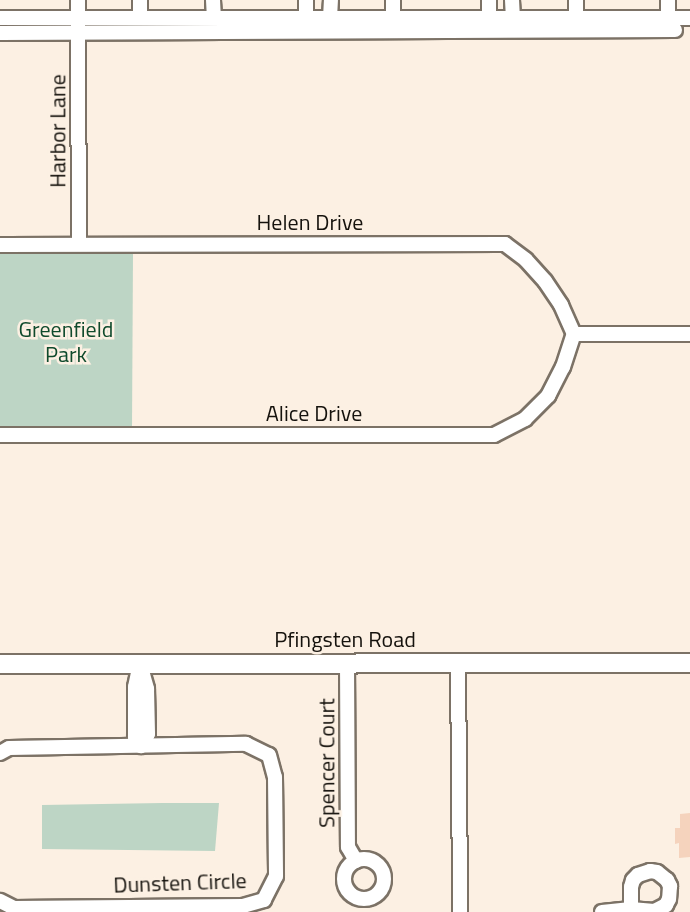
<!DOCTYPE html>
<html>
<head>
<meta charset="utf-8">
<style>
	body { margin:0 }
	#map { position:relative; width:690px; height:912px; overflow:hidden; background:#fcf0e3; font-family:"Titillium Web",sans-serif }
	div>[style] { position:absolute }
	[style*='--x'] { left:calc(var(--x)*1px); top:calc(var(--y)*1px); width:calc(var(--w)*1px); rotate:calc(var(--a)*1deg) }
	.green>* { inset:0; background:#bdd5c5 }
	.building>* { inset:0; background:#f5d3bd }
	.roads { filter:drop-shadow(2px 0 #7c7266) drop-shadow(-2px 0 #7c7266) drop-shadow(0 2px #7c7266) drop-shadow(0 -2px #7c7266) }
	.minor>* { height:14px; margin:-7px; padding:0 7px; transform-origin:7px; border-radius:7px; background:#fff }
	.minor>.ring { margin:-7px; padding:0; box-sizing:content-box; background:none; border:14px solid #fff; border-radius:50% }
	.major>* { height:18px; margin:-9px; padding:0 9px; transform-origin:9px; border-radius:9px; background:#fff }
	span { translate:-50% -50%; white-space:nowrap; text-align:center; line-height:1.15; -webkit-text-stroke:5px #fcf0e3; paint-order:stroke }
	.street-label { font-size:22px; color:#15120d }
	.park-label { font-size:22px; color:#0f4a2c }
</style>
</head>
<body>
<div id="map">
	<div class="green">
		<i style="clip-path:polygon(0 253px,133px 254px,132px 429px,0 430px)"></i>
		<i style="clip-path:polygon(162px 803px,219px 803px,215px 851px,42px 849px,42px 805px)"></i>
	</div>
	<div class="building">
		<i style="clip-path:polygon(690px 813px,690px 857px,679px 858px,679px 843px,675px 844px,675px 828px,680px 828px,680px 814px)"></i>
	</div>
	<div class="roads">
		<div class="minor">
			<i style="--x:78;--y:0;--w:244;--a:89.8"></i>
			<i style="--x:140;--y:0;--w:18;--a:90"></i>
			<i style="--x:213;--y:0;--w:18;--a:87"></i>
			<i style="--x:393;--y:0;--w:18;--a:90"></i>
			<i style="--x:489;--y:0;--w:18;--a:90"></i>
			<i style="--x:512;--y:0;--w:18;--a:87"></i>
			<i style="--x:0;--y:18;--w:690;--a:0"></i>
			<i style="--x:306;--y:18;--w:18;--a:-90"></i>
			<i style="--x:330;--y:18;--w:18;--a:-87"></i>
			<i style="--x:668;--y:18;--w:18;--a:-90"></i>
			<i style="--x:576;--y:25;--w:25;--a:-90"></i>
			<i style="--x:0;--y:33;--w:675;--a:-0.25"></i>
			<i style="--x:0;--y:245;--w:505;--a:-0.11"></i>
			<i style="--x:505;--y:244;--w:26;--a:37"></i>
			<i style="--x:526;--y:260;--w:28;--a:48"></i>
			<i style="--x:545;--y:281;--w:29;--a:56"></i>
			<i style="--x:561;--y:305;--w:32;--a:66"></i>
			<i style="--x:574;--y:334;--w:116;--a:0"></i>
			<i style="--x:0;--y:435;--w:494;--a:0"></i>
			<i style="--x:494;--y:435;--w:35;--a:-27"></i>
			<i style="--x:525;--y:419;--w:33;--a:-45"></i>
			<i style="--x:548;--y:396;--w:33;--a:-63"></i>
			<i style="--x:563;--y:367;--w:35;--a:-72"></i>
			<i style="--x:347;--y:663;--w:184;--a:89.7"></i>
			<i style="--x:348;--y:847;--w:16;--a:60"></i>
			<i style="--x:140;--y:664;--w:26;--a:74"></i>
			<i style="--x:147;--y:689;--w:45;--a:88.7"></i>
			<i style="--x:148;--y:734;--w:14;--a:120"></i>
			<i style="--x:141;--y:746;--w:11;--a:-124"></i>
			<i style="--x:135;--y:737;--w:50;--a:-90"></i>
			<i style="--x:135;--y:687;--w:24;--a:-78"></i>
			<i style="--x:458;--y:664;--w:248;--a:89.5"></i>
			<i style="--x:0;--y:753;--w:10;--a:-29"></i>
			<i style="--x:9;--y:748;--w:237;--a:-1"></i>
			<i style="--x:246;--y:744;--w:25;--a:26"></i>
			<i style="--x:269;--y:755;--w:23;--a:75"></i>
			<i style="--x:275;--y:777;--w:99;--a:89.4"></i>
			<i style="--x:276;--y:876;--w:27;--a:117"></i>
			<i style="--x:264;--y:900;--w:22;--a:164"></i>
			<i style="--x:243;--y:906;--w:229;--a:179.5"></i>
			<i style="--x:14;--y:908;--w:16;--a:-153"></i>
			<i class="ring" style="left:344px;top:859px;width:26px;height:26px"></i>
			<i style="--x:650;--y:871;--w:7;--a:8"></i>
			<i style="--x:657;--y:872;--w:13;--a:39"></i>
			<i style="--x:667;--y:880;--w:7;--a:63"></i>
			<i style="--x:670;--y:886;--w:13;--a:94"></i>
			<i style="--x:669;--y:899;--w:7;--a:117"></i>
			<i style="--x:666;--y:905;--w:13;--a:153"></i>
			<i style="--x:654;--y:911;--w:23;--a:-175"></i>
			<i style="--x:631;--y:909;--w:22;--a:-90"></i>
			<i style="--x:631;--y:887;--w:7;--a:-74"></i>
			<i style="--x:633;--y:880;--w:7;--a:-45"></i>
			<i style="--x:638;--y:875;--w:13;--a:-18"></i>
			<i style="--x:602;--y:912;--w:29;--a:-6"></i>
		</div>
		<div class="major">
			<i style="--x:0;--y:664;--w:690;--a:-0.08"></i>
		</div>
	</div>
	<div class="street-label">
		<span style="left:58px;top:131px;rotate:-90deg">Harbor Lane</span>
		<span style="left:310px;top:223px">Helen Drive</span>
		<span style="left:314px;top:414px">Alice Drive</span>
		<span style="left:345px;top:640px">Pfingsten Road</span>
		<span style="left:327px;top:763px;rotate:-90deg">Spencer Court</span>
		<span style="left:180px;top:883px;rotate:-2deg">Dunsten Circle</span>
	</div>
	<div class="park-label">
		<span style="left:66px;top:342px">Greenfield<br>Park</span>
	</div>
</div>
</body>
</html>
